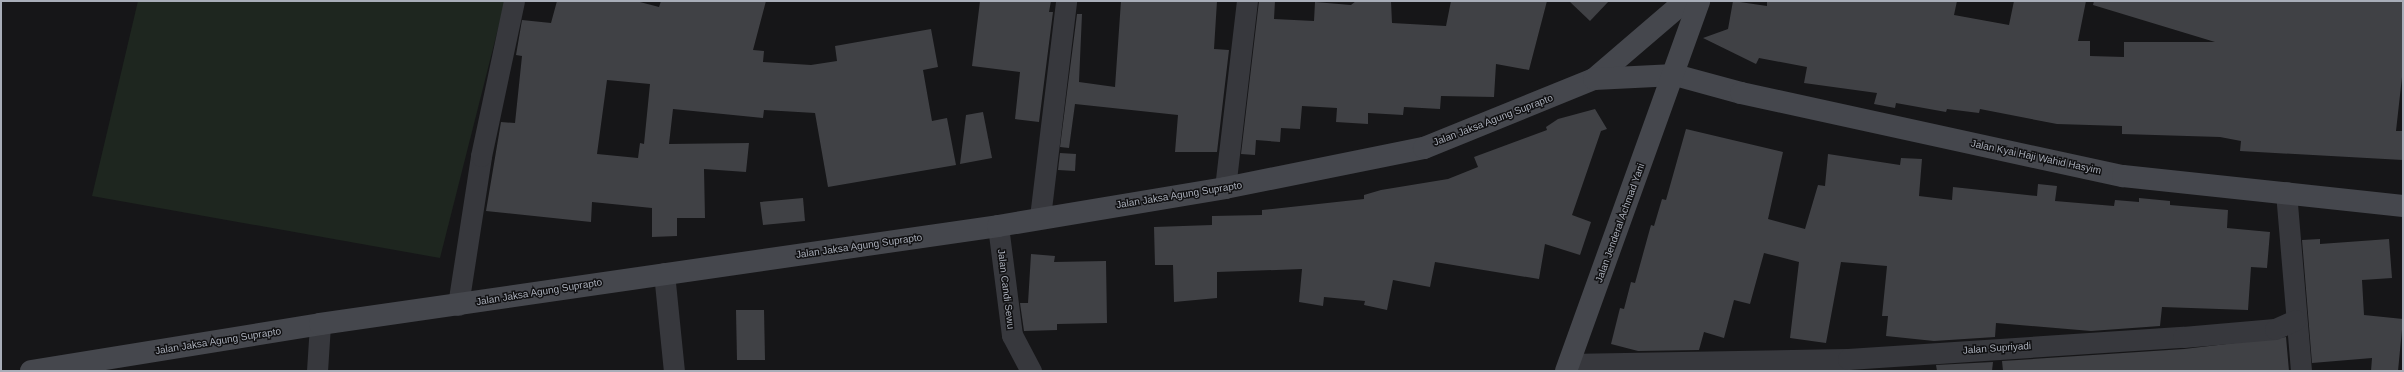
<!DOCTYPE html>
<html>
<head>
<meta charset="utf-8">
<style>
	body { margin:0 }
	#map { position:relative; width:2404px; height:372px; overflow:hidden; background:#161618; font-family:Helvetica,sans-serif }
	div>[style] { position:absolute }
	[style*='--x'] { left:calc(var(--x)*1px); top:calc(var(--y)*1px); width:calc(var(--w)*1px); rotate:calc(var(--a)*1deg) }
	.green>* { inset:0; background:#1e261f }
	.building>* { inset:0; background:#404145 }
	.street>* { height:21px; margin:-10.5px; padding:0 10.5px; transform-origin:10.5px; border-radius:10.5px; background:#37383d }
	.secondary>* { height:22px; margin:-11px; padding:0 11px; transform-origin:11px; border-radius:11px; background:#45474d }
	span { translate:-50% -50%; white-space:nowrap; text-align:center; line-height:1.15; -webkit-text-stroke:3px #111113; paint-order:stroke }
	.street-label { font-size:10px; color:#a8adb8 }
	.frame { position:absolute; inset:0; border:2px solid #a8adb8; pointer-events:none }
</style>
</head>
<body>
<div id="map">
	<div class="green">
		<i style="clip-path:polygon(138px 1px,505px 1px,440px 258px,92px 196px)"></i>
	</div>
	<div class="building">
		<i style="clip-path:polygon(evenodd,557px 1px,636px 1px,659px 7px,661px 1px,766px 1px,753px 50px,764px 51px,763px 62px,811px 65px,837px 61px,835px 46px,931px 29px,938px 67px,923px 70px,932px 121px,947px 118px,956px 165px,828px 187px,815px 113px,764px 110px,763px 118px,673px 109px,669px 144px,749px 143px,746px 172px,704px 169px,705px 218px,677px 218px,677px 236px,652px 237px,652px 208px,592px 202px,591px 222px,486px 211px,501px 122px,515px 123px,522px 56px,516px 55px,522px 20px,551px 23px,557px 1px,607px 80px,650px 84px,644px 144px,640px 143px,638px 158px,597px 154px,607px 80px)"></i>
		<i style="clip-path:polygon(980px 1px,1051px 1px,1049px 12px,1053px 12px,1039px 122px,1015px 119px,1020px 72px,972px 66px)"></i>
		<i style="clip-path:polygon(1121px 1px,1217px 1px,1214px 49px,1229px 50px,1217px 152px,1175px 152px,1178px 115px,1075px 104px,1069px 148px,1060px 147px,1077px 14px,1082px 14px,1079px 82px,1115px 87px)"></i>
		<i style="clip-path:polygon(1259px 1px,1275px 1px,1274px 19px,1314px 21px,1315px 2px,1351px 5px,1356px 1px,1391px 1px,1392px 23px,1446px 26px,1451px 1px,1547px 1px,1529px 70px,1496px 64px,1494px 97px,1441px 96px,1440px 109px,1404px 107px,1403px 115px,1368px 113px,1368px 124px,1336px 122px,1337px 108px,1302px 106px,1300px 129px,1281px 128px,1280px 142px,1256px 140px,1255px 155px,1241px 154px)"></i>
		<i style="clip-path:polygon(1569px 1px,1609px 1px,1590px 21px)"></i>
		<i style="clip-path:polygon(1733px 1px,1767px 6px,1767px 1px,1957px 1px,1954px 15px,2009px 25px,2014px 1px,2086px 1px,2078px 41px,2090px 41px,2090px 56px,2124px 57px,2124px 42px,2215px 42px,2093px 5px,2094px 1px,2403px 1px,2403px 68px,2396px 131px,2403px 131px,2403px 160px,2240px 151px,2241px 141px,2220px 137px,2122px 134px,2122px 126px,2057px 124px,1980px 109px,1979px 113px,1947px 109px,1946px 112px,1896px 103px,1895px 108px,1874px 104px,1877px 93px,1804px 83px,1807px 67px,1759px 58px,1756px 64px,1703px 38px,1728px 29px)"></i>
		<i style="clip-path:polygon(1595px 109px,1607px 129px,1601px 131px,1572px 215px,1591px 222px,1580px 255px,1545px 244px,1539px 279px,1435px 262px,1430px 287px,1393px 280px,1387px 310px,1364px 305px,1365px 301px,1324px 297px,1323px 306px,1299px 302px,1302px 269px,1217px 272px,1217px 298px,1174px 302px,1173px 265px,1155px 265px,1154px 227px,1212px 225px,1212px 216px,1262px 215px,1262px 210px,1364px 199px,1364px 195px,1381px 190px,1448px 179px,1478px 167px,1474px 157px,1547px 130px,1546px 127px,1558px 119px)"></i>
		<i style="clip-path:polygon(983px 112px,992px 158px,960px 164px,966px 115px)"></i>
		<i style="clip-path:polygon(1686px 129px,1783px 152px,1768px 219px,1805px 229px,1818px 185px,1825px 186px,1828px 154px,1900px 165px,1901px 158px,1922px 159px,1919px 196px,1952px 200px,1953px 187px,2037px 196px,2038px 184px,2057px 186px,2055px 201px,2114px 206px,2115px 200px,2139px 202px,2139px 198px,2170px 201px,2170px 205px,2228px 210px,2227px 228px,2270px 232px,2267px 268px,2251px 267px,2248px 310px,2162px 307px,2160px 326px,2091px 331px,1996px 323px,1995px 337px,1934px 341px,1886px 336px,1888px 316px,1882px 316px,1887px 266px,1841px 262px,1826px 343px,1790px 338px,1799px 262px,1764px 253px,1750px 304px,1734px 300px,1724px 338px,1704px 332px,1699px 350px,1638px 351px,1611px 344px,1620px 308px,1624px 309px,1631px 282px,1635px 283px,1651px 225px,1654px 226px,1662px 199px,1666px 200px)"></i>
		<i style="clip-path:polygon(1060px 153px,1076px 154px,1075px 171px,1058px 170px)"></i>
		<i style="clip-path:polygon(803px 198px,805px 221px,763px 225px,760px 202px)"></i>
		<i style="clip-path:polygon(2320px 239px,2320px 244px,2389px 239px,2392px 278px,2362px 280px,2364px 315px,2403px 319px,2398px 371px,2371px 371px,2372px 358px,2312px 363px,2302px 240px)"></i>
		<i style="clip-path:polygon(1031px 254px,1055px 256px,1054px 262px,1106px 261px,1107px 323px,1057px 324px,1057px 330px,1024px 331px,1020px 303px,1028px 303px)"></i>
		<i style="clip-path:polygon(736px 310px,764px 310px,765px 360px,737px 360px)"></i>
		<i style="clip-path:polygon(2286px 337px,2289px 371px,2003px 371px,2002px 361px,2184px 349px)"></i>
		<i style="clip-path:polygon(1993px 362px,1992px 371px,1937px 371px,1936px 365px)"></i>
	</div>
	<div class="street">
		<i style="--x:1225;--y:188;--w:188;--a:-83.3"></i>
		<i style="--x:2286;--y:192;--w:180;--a:85.2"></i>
		<i style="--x:1040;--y:217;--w:218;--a:-83.1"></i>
		<i style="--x:998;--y:226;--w:110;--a:82.7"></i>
		<i style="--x:1012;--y:335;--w:41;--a:62.2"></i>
		<i style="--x:664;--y:273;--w:99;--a:84.2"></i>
		<i style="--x:458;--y:305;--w:151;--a:-81.2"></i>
		<i style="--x:481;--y:156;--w:158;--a:-78"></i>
		<i style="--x:1568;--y:364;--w:280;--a:-1"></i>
		<i style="--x:1848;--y:359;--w:336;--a:-3.8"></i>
		<i style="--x:2183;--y:337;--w:92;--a:-5"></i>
		<i style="--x:2275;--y:329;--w:22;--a:-24"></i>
		<i style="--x:317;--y:371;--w:47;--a:-86.3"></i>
	</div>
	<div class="secondary">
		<i style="--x:1594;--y:79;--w:120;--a:-40.6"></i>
		<i style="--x:31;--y:371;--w:293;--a:-9.2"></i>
		<i style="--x:320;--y:324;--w:685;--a:-8.22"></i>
		<i style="--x:998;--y:226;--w:230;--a:-9.5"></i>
		<i style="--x:1225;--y:188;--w:203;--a:-11.4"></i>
		<i style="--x:1424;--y:148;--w:183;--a:-22.1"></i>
		<i style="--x:1594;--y:79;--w:81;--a:-2.8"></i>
		<i style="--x:1675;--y:75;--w:68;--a:15.3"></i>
		<i style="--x:1741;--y:93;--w:391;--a:12.3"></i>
		<i style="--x:2123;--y:176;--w:282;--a:6.1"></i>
		<i style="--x:1566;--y:371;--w:393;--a:-70.2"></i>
	</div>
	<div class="street-label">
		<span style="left:1493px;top:120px;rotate:-21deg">Jalan Jaksa Agung Suprapto</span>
		<span style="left:2036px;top:157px;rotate:12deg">Jalan Kyai Haji Wahid Hasyim</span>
		<span style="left:1179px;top:195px;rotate:-9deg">Jalan Jaksa Agung Suprapto</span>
		<span style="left:1620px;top:223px;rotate:-70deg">Jalan Jenderal Achmad Yani</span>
		<span style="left:859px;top:246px;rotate:-8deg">Jalan Jaksa Agung Suprapto</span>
		<span style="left:1006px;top:289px;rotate:83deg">Jalan Candi Sewu</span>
		<span style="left:539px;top:292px;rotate:-9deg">Jalan Jaksa Agung Suprapto</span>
		<span style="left:218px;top:341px;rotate:-9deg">Jalan Jaksa Agung Suprapto</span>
		<span style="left:1997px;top:348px;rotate:-4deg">Jalan Supriyadi</span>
	</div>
	<div class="frame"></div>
</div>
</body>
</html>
